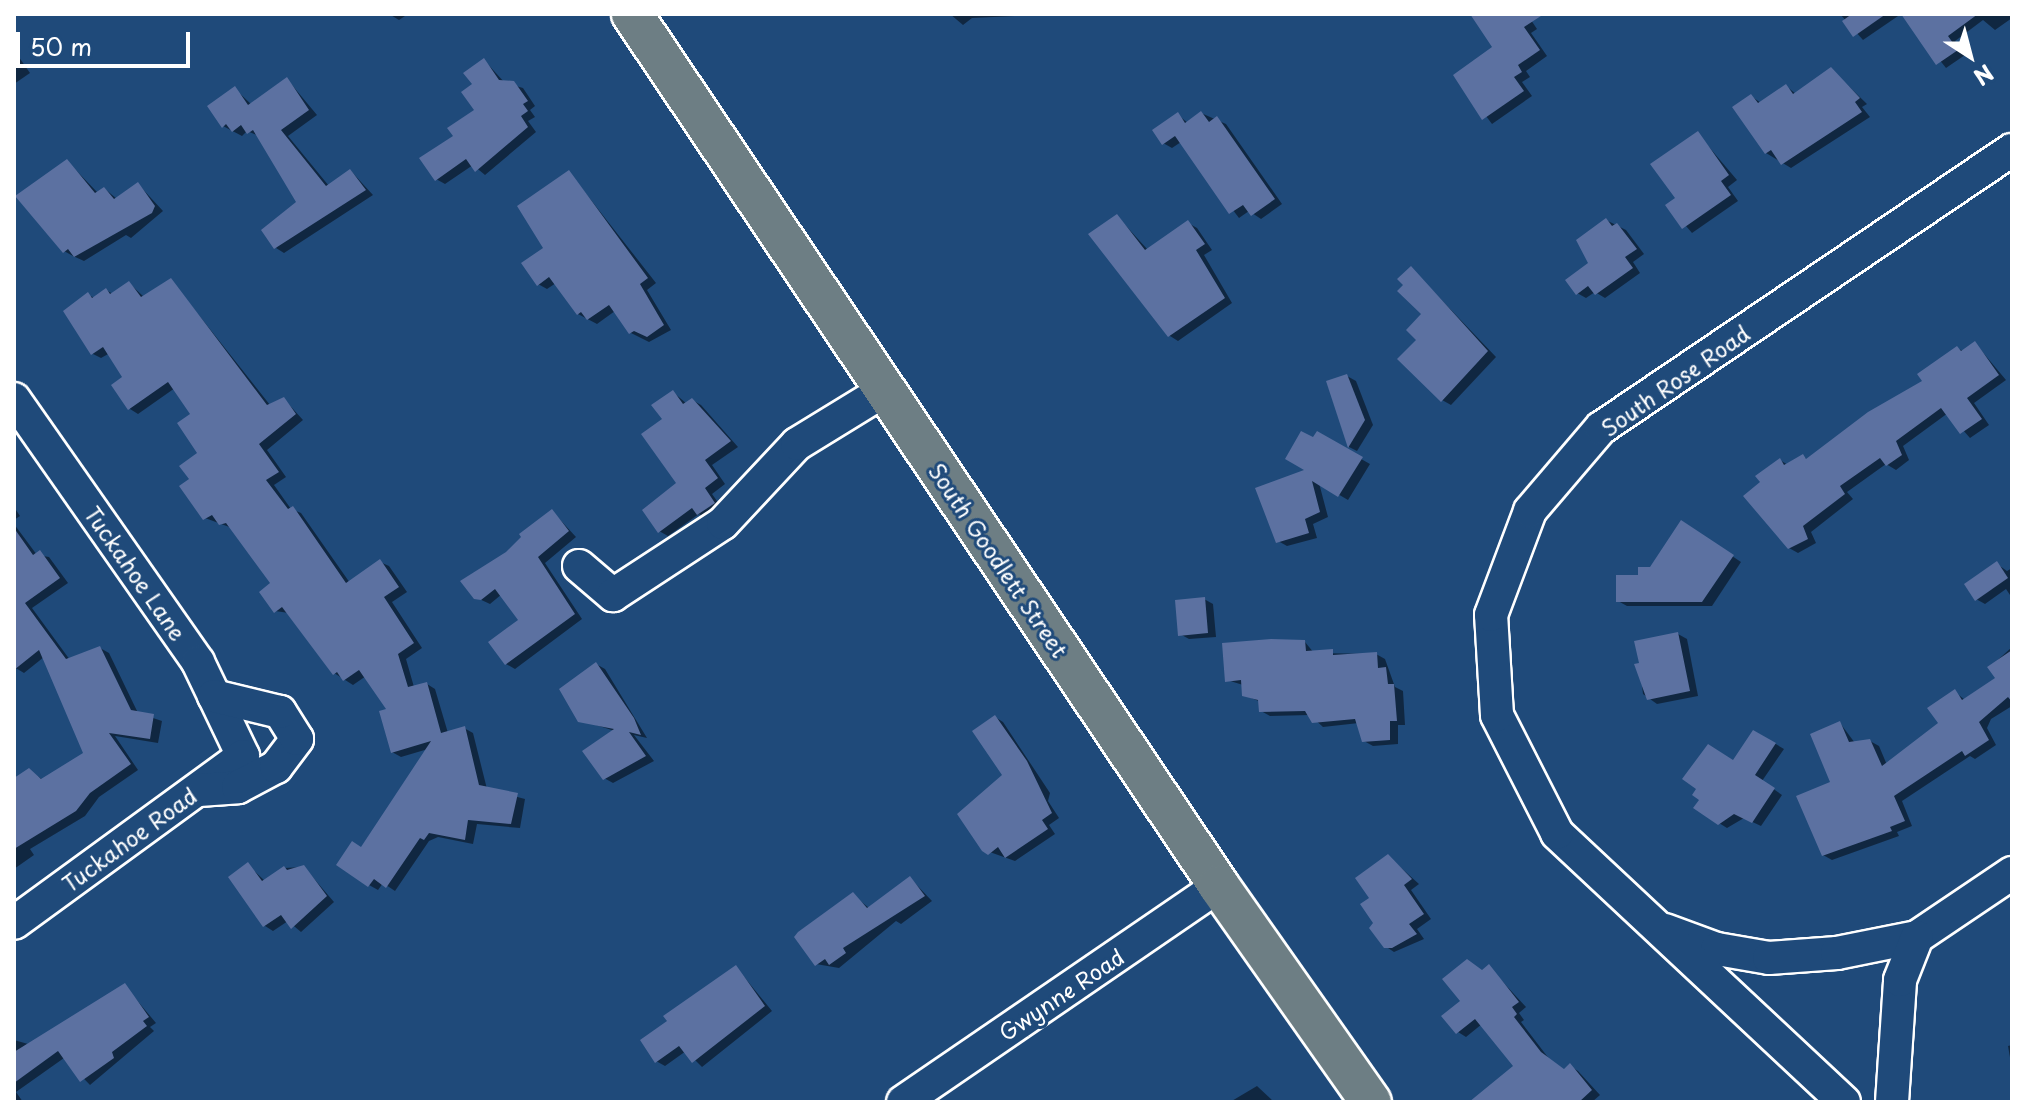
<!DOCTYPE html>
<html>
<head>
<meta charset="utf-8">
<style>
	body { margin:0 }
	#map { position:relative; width:2026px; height:1116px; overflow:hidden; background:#1f4a7a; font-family:"Playpen Sans",sans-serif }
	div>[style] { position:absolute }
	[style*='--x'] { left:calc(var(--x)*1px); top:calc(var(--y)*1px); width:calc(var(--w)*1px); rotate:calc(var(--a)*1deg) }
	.shadow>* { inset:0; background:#0007 }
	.building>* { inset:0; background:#5c71a1 }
	.roads { filter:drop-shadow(2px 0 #fff) drop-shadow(-2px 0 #fff) drop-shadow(0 2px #fff) drop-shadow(0 -2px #fff) }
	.minor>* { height:32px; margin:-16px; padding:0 16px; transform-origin:16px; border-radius:16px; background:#1f4a7a }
	.major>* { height:40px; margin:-20px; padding:0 20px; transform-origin:20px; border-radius:20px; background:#6d7e84 }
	span { translate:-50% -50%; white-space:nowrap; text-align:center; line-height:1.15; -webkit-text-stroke:6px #1f4a7a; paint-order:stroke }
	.street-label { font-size:22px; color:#fff }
	.frame { position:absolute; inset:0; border:16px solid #fff; pointer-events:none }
	.north { position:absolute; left:1930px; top:16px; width:80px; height:80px; -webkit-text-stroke:6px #1f4a7a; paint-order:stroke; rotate:144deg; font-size:22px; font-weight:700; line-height:32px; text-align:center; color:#fff }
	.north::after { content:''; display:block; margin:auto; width:28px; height:36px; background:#fff; clip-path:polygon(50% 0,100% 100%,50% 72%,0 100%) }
	.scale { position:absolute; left:16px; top:32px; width:174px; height:36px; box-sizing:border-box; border:4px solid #fff; border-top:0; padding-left:10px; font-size:24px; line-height:28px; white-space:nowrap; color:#fff; -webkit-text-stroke:6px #1f4a7a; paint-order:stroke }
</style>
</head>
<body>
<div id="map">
	<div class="shadow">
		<i style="clip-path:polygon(389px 14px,408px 14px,399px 20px)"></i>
		<i style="clip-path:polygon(950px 14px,1014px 14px,1015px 16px,972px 18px,963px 25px)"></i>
		<i style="clip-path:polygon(1478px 14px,1527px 14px,1537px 29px,1531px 33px,1547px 56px,1526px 71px,1530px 77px,1522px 82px,1532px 96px,1492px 124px,1455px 75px,1495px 48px)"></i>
		<i style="clip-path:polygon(1840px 14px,1901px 14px,1863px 40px)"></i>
		<i style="clip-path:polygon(1903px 14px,2012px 14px,2012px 18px,1995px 30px,1983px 20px,1955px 41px,1965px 55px,1946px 68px)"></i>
		<i style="clip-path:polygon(14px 50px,30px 73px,14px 84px)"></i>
		<i style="clip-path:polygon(484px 60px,505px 83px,523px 88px,535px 106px,530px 110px,535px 117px,528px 121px,536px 132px,485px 175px,473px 165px,445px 184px,436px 179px,455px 136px,477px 110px,474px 85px)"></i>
		<i style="clip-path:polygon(1831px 69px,1867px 104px,1862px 107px,1870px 117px,1791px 168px,1766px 153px,1751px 96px,1761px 103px,1786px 86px,1796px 94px)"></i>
		<i style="clip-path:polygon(287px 79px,317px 115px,288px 136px,329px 186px,351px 171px,373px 195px,284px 253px,276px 248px,299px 203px,259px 136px,247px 131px,242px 136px,223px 126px,235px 89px,252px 105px)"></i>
		<i style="clip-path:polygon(1201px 113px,1226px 124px,1282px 204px,1261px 219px,1249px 211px,1239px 218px,1181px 142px,1172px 148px,1163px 143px,1178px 115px,1188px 123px)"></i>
		<i style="clip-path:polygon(1698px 134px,1737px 180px,1728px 187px,1738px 201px,1692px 233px,1668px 205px,1677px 199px)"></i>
		<i style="clip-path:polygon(67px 161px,98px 193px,105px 189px,117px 199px,138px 184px,163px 211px,131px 238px,126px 235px,84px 261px,73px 256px,64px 251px)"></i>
		<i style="clip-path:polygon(569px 172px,656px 283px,647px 290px,671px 330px,649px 342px,631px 333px,615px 311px,597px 324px,578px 314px,556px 283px,547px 289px,538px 284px)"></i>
		<i style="clip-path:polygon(1117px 216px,1148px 250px,1188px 223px,1197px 228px,1212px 250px,1204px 255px,1232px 303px,1178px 341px,1170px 336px,1091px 234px)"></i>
		<i style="clip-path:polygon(1606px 220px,1626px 230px,1644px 254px,1633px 262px,1640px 273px,1605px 298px,1595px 292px,1586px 298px,1577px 293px)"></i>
		<i style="clip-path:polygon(1411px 268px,1496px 357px,1451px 405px,1442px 400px,1419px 340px,1423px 314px,1406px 285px)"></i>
		<i style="clip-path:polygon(171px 280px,270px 405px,284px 399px,303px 420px,267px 450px,286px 477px,274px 485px,291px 509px,301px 513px,350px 583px,380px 562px,389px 566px,407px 592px,392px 602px,422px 648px,406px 659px,414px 687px,427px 684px,435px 689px,448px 733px,464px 728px,473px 733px,487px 789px,525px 799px,520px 828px,477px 824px,473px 844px,438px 837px,429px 841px,395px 891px,383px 883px,378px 890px,369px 885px,362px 849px,428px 749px,401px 757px,392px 752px,389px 710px,366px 676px,353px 685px,334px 673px,289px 613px,275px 611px,273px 584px,232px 528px,205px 518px,191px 479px,200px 453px,193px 414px,175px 388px,138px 414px,130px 409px,125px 377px,110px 353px,101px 358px,93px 354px,88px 295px,95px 298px,106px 290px,113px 294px,129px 283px,144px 297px)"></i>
		<i style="clip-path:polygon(1975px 343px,2006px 380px,1974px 403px,1989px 425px,1970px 438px,1948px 413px,1903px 446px,1909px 460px,1896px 470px,1886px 464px,1847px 492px,1853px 499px,1811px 532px,1816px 543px,1798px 553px,1789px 548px,1762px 483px,1780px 460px,1788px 465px,1803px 457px,1808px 460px,1925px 381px,1957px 348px,1963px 351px)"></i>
		<i style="clip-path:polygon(1347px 376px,1356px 381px,1373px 425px,1357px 451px,1349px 447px,1329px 382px)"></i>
		<i style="clip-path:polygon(673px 392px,687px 404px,692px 400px,701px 405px,738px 447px,712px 465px,725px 484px,712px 494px,722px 508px,707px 519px,699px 514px,668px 536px,659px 531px,678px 484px,665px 420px)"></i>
		<i style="clip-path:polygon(1317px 434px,1370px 464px,1348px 500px,1319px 483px,1328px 517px,1313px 524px,1317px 538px,1287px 546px,1278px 541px,1309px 471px)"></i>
		<i style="clip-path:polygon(14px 507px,20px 516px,14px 520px)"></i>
		<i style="clip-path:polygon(552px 511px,576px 537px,545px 563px,582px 619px,515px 669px,506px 664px,521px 620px,502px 594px,490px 604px,475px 597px,507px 554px)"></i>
		<i style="clip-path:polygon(14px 524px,37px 555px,49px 557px,68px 583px,32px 608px,70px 660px,100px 648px,109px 653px,138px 713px,162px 721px,158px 743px,115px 736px,138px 770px,99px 797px,85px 816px,30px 849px,34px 855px,14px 869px,14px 817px,29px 770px,43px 780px,85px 754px,44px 657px,24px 673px,14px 667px)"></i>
		<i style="clip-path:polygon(1690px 528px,1741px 562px,1712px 606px,1627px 606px,1618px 601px)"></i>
		<i style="clip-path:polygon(1997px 564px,2007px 571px,2012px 568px,2012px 598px,2006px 589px,1985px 604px,1976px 599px)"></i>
		<i style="clip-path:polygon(1204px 599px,1213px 604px,1216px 637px,1189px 639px,1180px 634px)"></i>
		<i style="clip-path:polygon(1678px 634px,1687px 639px,1698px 696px,1657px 704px,1643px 694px,1637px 643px)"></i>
		<i style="clip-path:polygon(1305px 642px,1314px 653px,1376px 654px,1385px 659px,1395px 687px,1403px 691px,1405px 725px,1398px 725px,1398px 744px,1373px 746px,1364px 741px,1359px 723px,1323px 727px,1310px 715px,1270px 716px,1261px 711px,1261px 702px,1244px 695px,1243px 685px,1227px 680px)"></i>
		<i style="clip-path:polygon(2012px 647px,2012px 706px,1991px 719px,1987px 728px,1996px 745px,1975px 759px,1970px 756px,1902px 801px,1912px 826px,1897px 832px,1899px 836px,1832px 860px,1823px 855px,1840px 723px,1855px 743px,1870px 741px,1879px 746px,1887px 765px,1940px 724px,1955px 692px,1965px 700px,1998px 678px,1990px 667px)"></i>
		<i style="clip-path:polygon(596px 664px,605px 669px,647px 738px,634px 735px,654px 761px,613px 783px,604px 778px,615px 731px,580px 720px)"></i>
		<i style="clip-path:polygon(995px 717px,1003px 722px,1050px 793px,1048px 801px,1059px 818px,1049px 825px,1055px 834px,1015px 861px,984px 850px,1005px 775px)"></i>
		<i style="clip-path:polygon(1759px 734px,1784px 749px,1762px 781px,1782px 795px,1761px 826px,1744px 818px,1727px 828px,1719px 823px,1734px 762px)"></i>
		<i style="clip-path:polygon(1389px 857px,1419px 884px,1411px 890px,1431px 919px,1417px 929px,1424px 939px,1394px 952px,1385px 946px,1375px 923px,1372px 898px)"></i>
		<i style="clip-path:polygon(248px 865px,265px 881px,284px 868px,304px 867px,334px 902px,301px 932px,288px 921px,273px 931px,265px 926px)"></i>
		<i style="clip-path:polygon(910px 878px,932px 901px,901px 924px,896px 921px,839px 968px,816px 964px,853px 895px,869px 908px)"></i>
		<i style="clip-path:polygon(736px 967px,772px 1011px,702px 1067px,686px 1051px,665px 1066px,656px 1061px)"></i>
		<i style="clip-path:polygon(1489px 967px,1526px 1007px,1519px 1013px,1524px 1020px,1521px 1022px,1550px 1060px,1565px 1070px,1570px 1066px,1578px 1071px,1600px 1095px,1592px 1102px,1489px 1102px,1516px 1066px,1482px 1024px,1466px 1037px,1458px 1032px,1463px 1001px)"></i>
		<i style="clip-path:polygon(125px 986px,156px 1023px,150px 1027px,154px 1031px,90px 1085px,64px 1058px,16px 1092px,23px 1102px,14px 1102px,14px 1040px,28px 1044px)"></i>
		<i style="clip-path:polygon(2012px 1045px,2012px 1069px,2008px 1046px)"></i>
		<i style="clip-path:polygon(1257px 1086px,1274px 1102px,1230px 1102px)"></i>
	</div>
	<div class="building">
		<i style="clip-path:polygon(1470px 14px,1544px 14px,1524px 27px,1540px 50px,1518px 65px,1522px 72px,1514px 77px,1524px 91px,1482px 120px,1453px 75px,1492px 47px)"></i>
		<i style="clip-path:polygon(1852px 14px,1886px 14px,1853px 37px,1842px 21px)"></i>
		<i style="clip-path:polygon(1901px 14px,1978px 14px,1948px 36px,1958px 50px,1936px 65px)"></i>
		<i style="clip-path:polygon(484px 58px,499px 80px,514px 81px,528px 101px,523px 104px,528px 111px,521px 116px,528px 127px,475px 172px,466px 159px,435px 181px,419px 158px,453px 136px,447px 128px,474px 110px,461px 92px,472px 84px,463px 73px)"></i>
		<i style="clip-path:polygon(1831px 67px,1860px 98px,1855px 102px,1862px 112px,1781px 165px,1771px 150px,1765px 154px,1732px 107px,1751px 94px,1758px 103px,1786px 84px,1793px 94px)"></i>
		<i style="clip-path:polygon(287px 77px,309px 110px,281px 130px,326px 186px,350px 169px,366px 190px,274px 249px,261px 230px,296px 202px,253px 130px,247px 134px,241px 125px,232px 132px,226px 124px,222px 128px,207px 106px,235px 86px,248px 105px)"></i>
		<i style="clip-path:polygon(1201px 111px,1209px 122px,1217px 116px,1275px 199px,1251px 216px,1243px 205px,1229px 214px,1175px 136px,1162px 145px,1152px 130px,1178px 112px,1185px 123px)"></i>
		<i style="clip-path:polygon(1698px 131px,1729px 175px,1721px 181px,1731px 195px,1682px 229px,1665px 205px,1675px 198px,1650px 164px)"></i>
		<i style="clip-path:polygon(67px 159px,95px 193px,104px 187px,114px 199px,138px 182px,155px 206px,152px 213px,74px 257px,68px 249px,63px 253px,15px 196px)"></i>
		<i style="clip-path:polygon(569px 170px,648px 278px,640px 284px,664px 325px,647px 337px,634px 331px,629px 334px,609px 305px,587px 320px,581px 312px,577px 315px,549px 277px,537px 286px,521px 263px,543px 248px,517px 206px)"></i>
		<i style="clip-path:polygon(1117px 214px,1145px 250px,1188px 220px,1205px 244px,1196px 250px,1225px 298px,1168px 337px,1088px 234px)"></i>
		<i style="clip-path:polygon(1606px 218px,1612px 226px,1617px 223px,1637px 249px,1625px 257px,1633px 268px,1595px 295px,1588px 286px,1576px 295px,1565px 280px,1588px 263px,1576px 240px)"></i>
		<i style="clip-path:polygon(1411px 266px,1488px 351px,1441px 402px,1397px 359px,1416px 340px,1406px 330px,1421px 314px,1397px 291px,1403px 285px,1397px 279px)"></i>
		<i style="clip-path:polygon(171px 278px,267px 405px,284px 397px,296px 414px,259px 444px,279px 472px,266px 480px,288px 509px,293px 506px,346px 583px,380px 559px,399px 587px,384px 597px,414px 643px,398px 654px,408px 687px,427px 682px,441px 733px,465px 726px,479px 785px,518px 793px,511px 824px,468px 820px,465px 840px,429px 833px,424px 840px,420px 838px,386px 888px,374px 879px,368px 887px,336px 865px,352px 841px,361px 847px,431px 741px,391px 753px,379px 711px,386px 709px,359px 670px,343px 681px,337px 672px,333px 675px,282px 607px,274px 613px,259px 592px,270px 583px,226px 523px,219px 525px,212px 515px,203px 520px,179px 486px,189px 479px,179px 466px,197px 453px,177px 423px,190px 414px,168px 382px,128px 410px,111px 385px,122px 377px,103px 347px,91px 355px,63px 311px,88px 292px,92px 298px,106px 288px,110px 294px,129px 281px,141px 297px)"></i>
		<i style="clip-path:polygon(1975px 341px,1999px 375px,1967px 398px,1982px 419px,1960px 434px,1941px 408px,1896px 441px,1902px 455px,1886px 466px,1880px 458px,1840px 486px,1845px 494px,1803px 526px,1808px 539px,1788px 549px,1743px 496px,1760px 482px,1755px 476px,1780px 458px,1784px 465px,1803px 454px,1806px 459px,1868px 412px,1922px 381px,1917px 374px,1957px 346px,1961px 351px)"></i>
		<i style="clip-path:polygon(1347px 374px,1365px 420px,1348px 448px,1326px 381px)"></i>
		<i style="clip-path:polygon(673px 390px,683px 404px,692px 398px,731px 441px,705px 460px,718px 478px,705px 488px,715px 503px,697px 515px,692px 508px,658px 533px,642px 510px,676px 483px,641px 434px,662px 419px,651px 405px)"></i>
		<i style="clip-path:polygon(1301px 431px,1313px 437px,1317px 431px,1363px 457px,1338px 497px,1312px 481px,1320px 512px,1305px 519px,1309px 533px,1276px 543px,1255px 488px,1304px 470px,1285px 459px)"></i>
		<i style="clip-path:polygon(552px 509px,569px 531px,538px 557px,575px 614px,505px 665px,488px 642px,518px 620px,495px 589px,481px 600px,474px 599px,460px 581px,506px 552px,521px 537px,519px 534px)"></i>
		<i style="clip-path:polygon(1681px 520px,1734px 555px,1702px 602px,1616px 602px,1616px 575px,1638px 575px,1638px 567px,1650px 567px)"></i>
		<i style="clip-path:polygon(14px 528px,33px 555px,40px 550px,60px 578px,25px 603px,66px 659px,100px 646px,131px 710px,154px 714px,150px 739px,109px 733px,131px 764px,90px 793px,76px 811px,14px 849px,14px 778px,29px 768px,41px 779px,83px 753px,39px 650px,14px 670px)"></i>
		<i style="clip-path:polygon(1997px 561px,2008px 578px,1975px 601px,1964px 584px)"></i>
		<i style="clip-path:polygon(1205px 597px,1208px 633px,1178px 636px,1175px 600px)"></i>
		<i style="clip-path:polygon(1678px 632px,1690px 691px,1647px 700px,1634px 664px,1639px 663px,1634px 641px)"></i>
		<i style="clip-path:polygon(1271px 639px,1305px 640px,1306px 651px,1333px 649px,1333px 655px,1377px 652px,1378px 668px,1386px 667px,1388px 684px,1394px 684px,1397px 721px,1390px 721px,1390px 740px,1362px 742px,1355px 719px,1312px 723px,1305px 711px,1259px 712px,1258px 700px,1242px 696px,1241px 680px,1225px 682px,1222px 643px)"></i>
		<i style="clip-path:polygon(2012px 650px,2012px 702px,2008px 697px,1979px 722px,1989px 740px,1965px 756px,1962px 751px,1894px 796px,1905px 821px,1890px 827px,1892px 831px,1822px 856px,1796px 796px,1830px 782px,1810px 734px,1840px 721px,1849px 742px,1870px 739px,1882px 766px,1938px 723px,1927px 708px,1955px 689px,1962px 700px,1995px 678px,1987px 667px)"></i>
		<i style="clip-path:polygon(596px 662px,634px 718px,641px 735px,629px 732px,646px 756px,603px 780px,582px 751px,614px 729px,578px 722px,559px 689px)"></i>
		<i style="clip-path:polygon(995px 715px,1027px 761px,1052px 813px,1042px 820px,1048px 829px,1005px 858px,998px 847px,988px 855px,982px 851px,957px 814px,1002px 775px,972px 731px)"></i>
		<i style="clip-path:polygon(1753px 730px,1776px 743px,1755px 775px,1775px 788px,1752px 823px,1734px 814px,1718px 825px,1693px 808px,1699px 800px,1692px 795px,1696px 789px,1682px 779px,1708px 744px,1733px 760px)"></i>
		<i style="clip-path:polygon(1388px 854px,1412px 879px,1404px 885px,1424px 914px,1409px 924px,1417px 934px,1392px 948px,1384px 948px,1369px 928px,1373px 923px,1360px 904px,1369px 898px,1355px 878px)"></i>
		<i style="clip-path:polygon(248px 862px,262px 881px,284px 866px,287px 870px,304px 865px,327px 896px,291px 929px,281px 915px,263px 927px,228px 877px)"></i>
		<i style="clip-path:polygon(910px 876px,925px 896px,843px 948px,846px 953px,829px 965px,825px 959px,815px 966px,794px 937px,798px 932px,853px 892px,867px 908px)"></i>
		<i style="clip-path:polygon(1467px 959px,1482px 970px,1489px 964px,1519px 1002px,1512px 1007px,1517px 1014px,1514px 1017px,1541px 1052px,1564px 1069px,1570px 1063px,1592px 1090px,1579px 1102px,1469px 1102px,1513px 1066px,1475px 1019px,1456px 1034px,1441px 1016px,1460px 1001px,1442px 979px)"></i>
		<i style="clip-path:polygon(736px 965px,765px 1006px,692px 1063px,679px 1046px,655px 1063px,640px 1040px,667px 1021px,663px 1016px)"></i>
		<i style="clip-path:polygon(125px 983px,149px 1017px,143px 1021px,147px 1026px,112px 1052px,114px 1058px,80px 1082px,58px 1051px,14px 1083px,14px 1052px)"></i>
	</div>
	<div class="roads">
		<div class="minor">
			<i style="--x:14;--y:399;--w:321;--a:55"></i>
			<i style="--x:198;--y:662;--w:104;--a:64.4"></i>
			<i style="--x:243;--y:756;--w:283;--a:143.9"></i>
			<i style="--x:579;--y:566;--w:45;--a:40.5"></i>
			<i style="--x:613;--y:595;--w:131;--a:-33.2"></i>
			<i style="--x:723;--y:523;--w:108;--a:-46.9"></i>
			<i style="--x:797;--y:444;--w:103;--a:-31.5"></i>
			<i style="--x:199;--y:790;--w:39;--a:-4"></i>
			<i style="--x:238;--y:787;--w:43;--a:-27.8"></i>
			<i style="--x:276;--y:767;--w:35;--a:-53"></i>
			<i style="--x:297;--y:739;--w:32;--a:-122"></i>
			<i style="--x:280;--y:712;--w:68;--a:-166.4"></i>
			<i style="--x:1665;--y:930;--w:55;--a:20.1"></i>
			<i style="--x:1717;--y:949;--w:53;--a:9.8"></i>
			<i style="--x:1769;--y:958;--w:68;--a:-4.2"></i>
			<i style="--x:1837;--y:953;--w:82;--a:-11.3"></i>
			<i style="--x:1917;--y:937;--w:115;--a:-34"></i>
			<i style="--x:903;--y:1102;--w:383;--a:-34.4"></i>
			<i style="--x:1844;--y:1102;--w:393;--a:-136.9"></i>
			<i style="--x:1557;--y:833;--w:132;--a:-117"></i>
			<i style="--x:1497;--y:715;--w:100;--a:-93.4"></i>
			<i style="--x:1491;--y:615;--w:111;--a:-69.4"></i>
			<i style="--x:1530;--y:511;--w:109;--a:-49.5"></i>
			<i style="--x:1601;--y:428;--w:496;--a:-34.1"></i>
			<i style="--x:1892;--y:1102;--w:122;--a:-86.2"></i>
			<i style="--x:1900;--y:980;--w:46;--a:-68.4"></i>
		</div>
		<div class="major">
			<i style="--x:632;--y:14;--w:1051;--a:56.05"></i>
			<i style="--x:1219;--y:886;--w:264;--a:54.9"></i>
		</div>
	</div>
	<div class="street-label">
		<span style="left:1675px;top:380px;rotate:-35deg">South Rose Road</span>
		<span style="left:999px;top:560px;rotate:56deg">South Goodlett Street</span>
		<span style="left:136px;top:573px;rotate:55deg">Tuckahoe Lane</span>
		<span style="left:129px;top:839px;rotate:-36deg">Tuckahoe Road</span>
		<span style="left:1061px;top:994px;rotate:-34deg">Gwynne Road</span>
	</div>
	<div class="frame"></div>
	<div class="north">N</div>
	<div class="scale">50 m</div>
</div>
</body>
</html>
